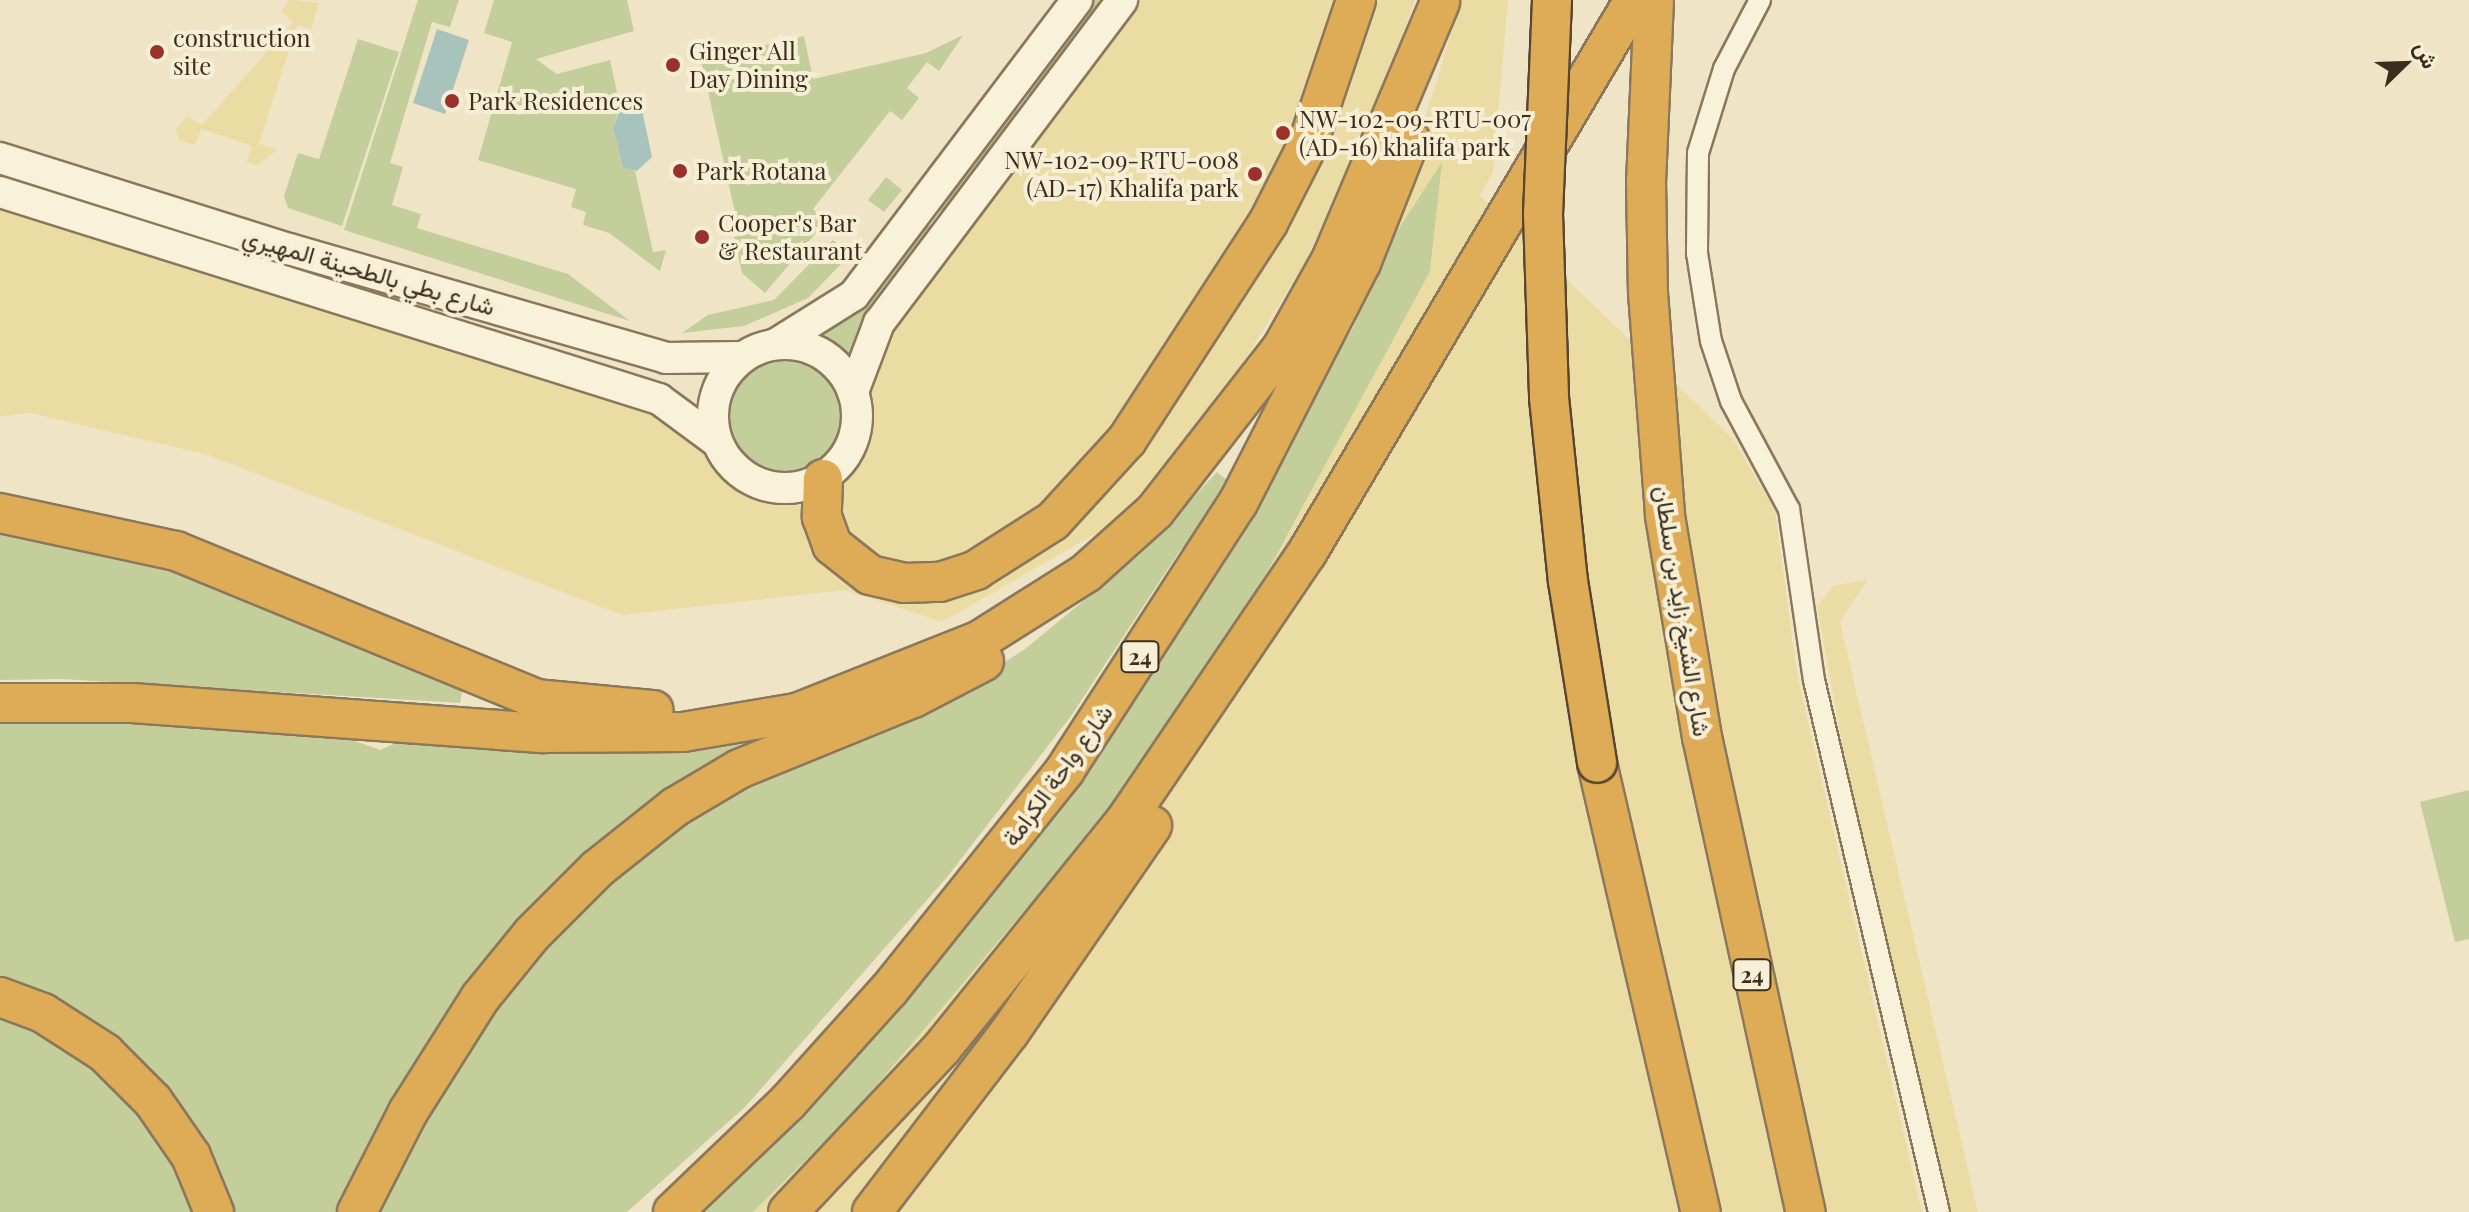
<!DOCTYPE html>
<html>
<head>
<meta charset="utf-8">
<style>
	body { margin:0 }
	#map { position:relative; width:2469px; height:1212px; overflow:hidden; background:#efe5c6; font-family:"Playfair Display",Vazirmatn,serif }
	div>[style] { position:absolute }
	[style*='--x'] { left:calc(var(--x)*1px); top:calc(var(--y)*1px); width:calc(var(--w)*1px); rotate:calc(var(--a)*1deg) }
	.green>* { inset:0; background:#c4ce9a }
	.round { border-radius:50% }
	.sand>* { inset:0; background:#ebdca4 }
	.water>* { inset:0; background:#a8c3bc }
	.roads { filter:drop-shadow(2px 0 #8b785c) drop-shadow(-2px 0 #8b785c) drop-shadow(0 2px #8b785c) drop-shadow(0 -2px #8b785c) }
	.street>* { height:20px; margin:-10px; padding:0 10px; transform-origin:10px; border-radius:10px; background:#f9f2da }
	.secondary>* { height:30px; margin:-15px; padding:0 15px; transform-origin:15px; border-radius:15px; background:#f9f2da }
	.secondary>.ring { margin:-15px; padding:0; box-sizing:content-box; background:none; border:30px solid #f9f2da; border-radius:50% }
	.highway>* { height:38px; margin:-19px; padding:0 19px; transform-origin:19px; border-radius:19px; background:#deab57 }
	.bridges { filter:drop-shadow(2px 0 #594530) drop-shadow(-2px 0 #594530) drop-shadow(0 2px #594530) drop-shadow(0 -2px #594530) }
	.highway-bridge>* { height:38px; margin:-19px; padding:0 19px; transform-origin:19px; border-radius:19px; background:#deab57 }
	.dots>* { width:22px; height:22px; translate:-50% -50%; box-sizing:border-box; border:4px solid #f6efd6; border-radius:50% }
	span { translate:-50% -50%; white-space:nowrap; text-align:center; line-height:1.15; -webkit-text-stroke:8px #f6efd6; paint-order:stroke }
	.shield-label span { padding:2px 6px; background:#f6efd6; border:2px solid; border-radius:6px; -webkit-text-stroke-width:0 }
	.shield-label { font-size:22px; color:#3b2e1f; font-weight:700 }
	.poi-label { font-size:24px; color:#3b2e1f }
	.left { translate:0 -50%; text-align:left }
	.right { translate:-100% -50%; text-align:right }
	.street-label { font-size:24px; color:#3b2e1f }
	.north { position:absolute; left:2365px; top:24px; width:80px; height:80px; -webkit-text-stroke:6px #f6efd6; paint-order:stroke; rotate:67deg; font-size:22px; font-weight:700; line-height:32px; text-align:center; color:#3b2e1f }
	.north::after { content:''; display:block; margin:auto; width:28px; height:36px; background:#3b2e1f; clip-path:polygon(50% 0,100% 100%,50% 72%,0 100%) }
</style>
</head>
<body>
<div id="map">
	<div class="green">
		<i style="clip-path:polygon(418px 0,459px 0,450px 27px,432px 22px,390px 163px,403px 167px,392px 205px,421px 214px,417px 228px,568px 274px,630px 321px,344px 230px)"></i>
		<i style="clip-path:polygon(494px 0,627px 0,634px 31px,536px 59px,557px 74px,610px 60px,620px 106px,613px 128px,623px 168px,635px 171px,653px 252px,666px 250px,660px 271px,609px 233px,583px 225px,586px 212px,571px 207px,576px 189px,478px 160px,512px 42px,484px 33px)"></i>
		<i style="clip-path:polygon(1093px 0,1111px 0,1037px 101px,1026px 92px)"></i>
		<i style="clip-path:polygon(963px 35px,939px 71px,927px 62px,907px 88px,919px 98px,902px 120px,890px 111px,813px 209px,826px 221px,765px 293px,742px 273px,734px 237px,740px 235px,701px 60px,804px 36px,813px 79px,926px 53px)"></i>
		<i style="clip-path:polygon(358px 39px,399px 52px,342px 226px,288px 208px,284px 196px,298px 153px,319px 159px)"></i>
		<i style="clip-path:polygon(1013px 107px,1025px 115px,948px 217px,936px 208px)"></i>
		<i style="clip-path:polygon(1443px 160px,1430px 272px,1269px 569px,1193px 693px,1093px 830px,850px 1117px,753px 1212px,671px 1212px,1110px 726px,1353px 328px,1386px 248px)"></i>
		<i style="clip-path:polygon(886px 177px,902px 190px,884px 212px,868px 200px)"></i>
		<i style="clip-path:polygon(924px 221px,935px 230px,866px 321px,848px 359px,822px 336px,855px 312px)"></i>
		<i style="clip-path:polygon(833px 240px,851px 254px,808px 298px,744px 326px,682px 333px,708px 315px,774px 300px)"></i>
		<i class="round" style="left:721px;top:353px;width:128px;height:128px"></i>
		<i style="clip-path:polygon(1217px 472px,1227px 480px,1186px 549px,1181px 549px,1071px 716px,948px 876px,745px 1107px,627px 1212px,371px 1212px,447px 1074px,559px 923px,710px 800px,986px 674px,1025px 649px,1138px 556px)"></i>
		<i style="clip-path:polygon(0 530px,142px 555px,463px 686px,460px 703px,61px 679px,0 680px)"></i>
		<i style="clip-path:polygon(58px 716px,360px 735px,355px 741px,380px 750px,407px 738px,642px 752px,755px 739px,643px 811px,338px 1212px,232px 1212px,219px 1175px,0 980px,0 717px)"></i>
		<i style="clip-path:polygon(2469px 790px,2469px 939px,2455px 942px,2420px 802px)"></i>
		<i style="clip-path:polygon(0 1014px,29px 1026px,105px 1077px,145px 1120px,177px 1168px,196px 1212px,0 1212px)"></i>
	</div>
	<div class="sand">
		<i style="clip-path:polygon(290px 0,319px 3px,311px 29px,297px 25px,259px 144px,278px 150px,257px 165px,247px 162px,252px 146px,201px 129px,195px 145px,179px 140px,176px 129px,187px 116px,202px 125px,293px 22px,281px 11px)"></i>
		<i style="clip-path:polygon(1140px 0,1415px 0,1362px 148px,1302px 268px,1224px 393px,1123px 518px,942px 622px,844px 590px,622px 615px,208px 455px,31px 413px,0 416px,0 202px,656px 411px,696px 440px,743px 493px,799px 506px,855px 470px,868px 428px,866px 404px,890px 332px)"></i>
		<i style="clip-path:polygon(1461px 0,1508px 0,1493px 172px,1480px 196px,1734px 440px,1775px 511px,1797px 674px,1922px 1212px,753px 1212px,850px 1117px,1093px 830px,1193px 693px,1269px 569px,1430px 272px,1442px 162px,1386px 248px)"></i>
		<i style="clip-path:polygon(1868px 579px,1840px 622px,1978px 1212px,1949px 1212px,1860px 840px,1817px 607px,1833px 586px)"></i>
	</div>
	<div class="water">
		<i style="clip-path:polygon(437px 29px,469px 40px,445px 114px,413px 103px)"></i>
		<i style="clip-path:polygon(633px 102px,642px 110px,652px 157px,637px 171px,623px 168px,613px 128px,622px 104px)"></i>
	</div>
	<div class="roads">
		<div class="street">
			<i style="--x:1760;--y:0;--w:78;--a:117.6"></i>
			<i style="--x:1724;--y:69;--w:88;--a:107.2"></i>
			<i style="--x:1698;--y:153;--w:100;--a:90.6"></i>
			<i style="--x:1697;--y:253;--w:89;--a:81"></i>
			<i style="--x:1711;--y:341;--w:63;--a:71.6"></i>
			<i style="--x:1731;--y:401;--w:123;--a:61.8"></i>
			<i style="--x:1789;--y:509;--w:173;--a:81.7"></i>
			<i style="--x:1814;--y:680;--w:546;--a:76.78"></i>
		</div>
		<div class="secondary">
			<i style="--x:0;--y:158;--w:303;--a:17.5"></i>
			<i style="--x:289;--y:249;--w:392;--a:16.1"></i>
			<i style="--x:666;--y:358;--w:76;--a:-0.8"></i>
			<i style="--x:0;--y:192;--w:691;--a:17.44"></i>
			<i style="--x:659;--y:399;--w:71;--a:36.4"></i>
			<i class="ring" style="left:713px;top:344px;width:114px;height:114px"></i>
			<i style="--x:776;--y:344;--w:92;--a:-32.1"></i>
			<i style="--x:854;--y:295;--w:370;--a:-52.9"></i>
			<i style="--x:853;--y:392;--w:74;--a:-69.4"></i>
			<i style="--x:879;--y:323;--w:404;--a:-53"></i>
		</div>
		<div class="highway">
			<i style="--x:1654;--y:0;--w:181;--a:92.5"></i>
			<i style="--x:1646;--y:181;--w:112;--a:89"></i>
			<i style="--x:1648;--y:293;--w:224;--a:85.6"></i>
			<i style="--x:1665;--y:516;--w:224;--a:80.5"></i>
			<i style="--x:1702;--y:737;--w:486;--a:77.7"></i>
			<i style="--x:823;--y:479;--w:38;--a:92"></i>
			<i style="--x:822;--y:517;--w:30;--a:70"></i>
			<i style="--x:832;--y:545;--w:48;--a:38.3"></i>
			<i style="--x:870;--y:575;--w:35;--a:13"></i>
			<i style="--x:904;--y:583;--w:36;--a:-2"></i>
			<i style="--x:940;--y:582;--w:38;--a:-18"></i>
			<i style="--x:976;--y:570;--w:91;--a:-32.5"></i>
			<i style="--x:1053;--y:521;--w:110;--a:-47.6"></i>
			<i style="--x:1127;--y:440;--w:259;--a:-57"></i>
			<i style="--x:1268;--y:223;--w:86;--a:-63.1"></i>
			<i style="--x:1307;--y:146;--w:154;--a:-71.4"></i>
			<i style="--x:0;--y:513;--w:180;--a:12.2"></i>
			<i style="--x:176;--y:551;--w:389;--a:22.3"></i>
			<i style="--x:536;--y:699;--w:118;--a:5.4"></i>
			<i style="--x:0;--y:703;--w:132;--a:0"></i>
			<i style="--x:132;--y:703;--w:413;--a:4.2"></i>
			<i style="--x:544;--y:733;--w:139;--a:-0.4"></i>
			<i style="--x:683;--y:732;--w:116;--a:-9.5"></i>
			<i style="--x:797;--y:713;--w:197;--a:-21.7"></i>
			<i style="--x:980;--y:640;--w:125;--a:-32.3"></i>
			<i style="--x:1086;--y:573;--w:93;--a:-41.9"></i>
			<i style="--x:1155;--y:511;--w:207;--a:-52.1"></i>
			<i style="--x:1282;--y:348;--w:103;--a:-60.9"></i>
			<i style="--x:1332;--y:258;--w:278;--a:-67.1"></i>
			<i style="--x:1597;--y:763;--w:461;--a:77"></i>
			<i style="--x:0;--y:997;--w:46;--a:20.4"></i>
			<i style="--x:43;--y:1013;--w:74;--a:32.8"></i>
			<i style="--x:105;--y:1053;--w:68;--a:45"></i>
			<i style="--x:153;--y:1101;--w:67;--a:55.4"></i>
			<i style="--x:191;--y:1156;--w:61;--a:67.7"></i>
			<i style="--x:357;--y:1212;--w:112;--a:-63"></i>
			<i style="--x:408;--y:1112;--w:135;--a:-57.7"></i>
			<i style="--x:480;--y:998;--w:82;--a:-50.9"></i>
			<i style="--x:532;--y:934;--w:92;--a:-45"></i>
			<i style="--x:597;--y:869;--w:100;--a:-38.5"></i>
			<i style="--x:675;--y:807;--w:74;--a:-30.7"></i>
			<i style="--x:739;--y:769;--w:188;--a:-22.2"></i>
			<i style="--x:913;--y:698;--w:80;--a:-27.5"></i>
			<i style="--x:673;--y:1212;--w:159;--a:-43.7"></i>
			<i style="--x:788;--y:1102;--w:151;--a:-48"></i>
			<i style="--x:889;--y:990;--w:282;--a:-51.3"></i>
			<i style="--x:1065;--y:770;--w:318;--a:-57.1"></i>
			<i style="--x:1238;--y:503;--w:270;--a:-62.9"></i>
			<i style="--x:1361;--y:263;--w:133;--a:-68.4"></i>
			<i style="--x:788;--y:1212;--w:225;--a:-46.8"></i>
			<i style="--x:942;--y:1048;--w:293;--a:-51.1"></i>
			<i style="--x:1126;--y:820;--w:323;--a:-55.9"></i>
			<i style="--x:1307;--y:553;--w:642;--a:-59.4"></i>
			<i style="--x:872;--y:1212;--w:225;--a:-52.6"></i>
			<i style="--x:1009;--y:1033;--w:252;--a:-55.4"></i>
		</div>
	</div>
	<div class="bridges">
		<div class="highway-bridge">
			<i style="--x:1552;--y:0;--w:214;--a:92.4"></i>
			<i style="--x:1543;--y:214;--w:184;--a:88.1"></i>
			<i style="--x:1549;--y:398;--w:184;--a:84.1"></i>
			<i style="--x:1568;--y:581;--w:184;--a:80.9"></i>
		</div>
	</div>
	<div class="dots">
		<i style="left:157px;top:52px;background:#9b312b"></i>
		<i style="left:673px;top:65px;background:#9b312b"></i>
		<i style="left:452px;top:101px;background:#9b312b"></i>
		<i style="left:1283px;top:133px;background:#9b312b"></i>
		<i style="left:680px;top:171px;background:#9b312b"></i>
		<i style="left:1255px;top:174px;background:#9b312b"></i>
		<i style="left:702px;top:237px;background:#9b312b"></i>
	</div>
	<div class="shield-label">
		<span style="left:1140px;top:657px">24</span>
		<span style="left:1752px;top:975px">24</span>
	</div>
	<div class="poi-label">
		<span class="left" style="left:173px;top:52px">construction<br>site</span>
		<span class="left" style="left:689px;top:65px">Ginger All<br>Day Dining</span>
		<span class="left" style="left:468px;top:101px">Park Residences</span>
		<span class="left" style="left:1299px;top:133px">NW-102-09-RTU-007<br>(AD-16) khalifa park</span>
		<span class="right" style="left:1239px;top:174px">NW-102-09-RTU-008<br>(AD-17) Khalifa park</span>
		<span class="left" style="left:696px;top:171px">Park Rotana</span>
		<span class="left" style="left:718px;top:237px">Cooper's Bar<br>&amp; Restaurant</span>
	</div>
	<div class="street-label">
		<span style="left:369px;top:271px;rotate:16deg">شارع بطي بالطحينة المهيري</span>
		<span style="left:1683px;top:611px;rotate:81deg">شارع الشيخ زايد بن سلطان</span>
		<span style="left:1057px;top:775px;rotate:-54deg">شارع واحة الكرامة</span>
	</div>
	<div class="north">ش</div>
</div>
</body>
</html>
